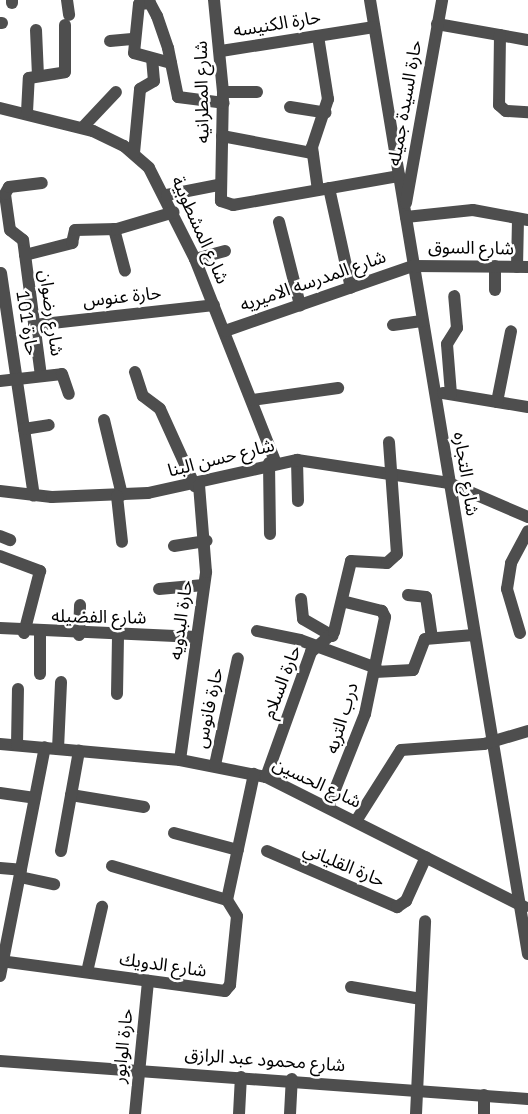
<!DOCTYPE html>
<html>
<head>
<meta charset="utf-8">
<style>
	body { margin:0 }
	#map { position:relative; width:528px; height:1114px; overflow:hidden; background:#fff; font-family:"IBM Plex Sans","Noto Sans Arabic",sans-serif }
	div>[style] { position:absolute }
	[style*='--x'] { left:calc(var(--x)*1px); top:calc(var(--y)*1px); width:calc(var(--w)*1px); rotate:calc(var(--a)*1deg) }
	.street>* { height:12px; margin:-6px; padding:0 6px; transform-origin:6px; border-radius:6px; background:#4e4e4e }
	span { translate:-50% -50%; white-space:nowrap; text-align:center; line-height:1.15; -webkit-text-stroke:5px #fff; paint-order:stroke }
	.street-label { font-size:18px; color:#000 }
</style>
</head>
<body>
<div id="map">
	<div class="street">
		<i style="--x:12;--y:0;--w:3;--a:90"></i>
		<i style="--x:67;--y:0;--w:15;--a:82"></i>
		<i style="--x:214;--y:0;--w:92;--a:84.4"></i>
		<i style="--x:223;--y:92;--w:109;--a:91.1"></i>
		<i style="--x:221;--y:201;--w:13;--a:18"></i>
		<i style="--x:233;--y:205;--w:169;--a:-9.9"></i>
		<i style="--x:370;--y:0;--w:967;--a:80.6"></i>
		<i style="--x:0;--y:23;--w:2;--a:0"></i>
		<i style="--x:437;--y:24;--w:92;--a:10"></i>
		<i style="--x:36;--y:30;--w:45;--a:87.5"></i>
		<i style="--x:500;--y:35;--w:70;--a:90.8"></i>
		<i style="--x:499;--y:105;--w:9;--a:41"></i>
		<i style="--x:506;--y:111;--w:22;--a:3"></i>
		<i style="--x:318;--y:36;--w:64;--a:81"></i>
		<i style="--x:328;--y:99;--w:51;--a:108.4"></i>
		<i style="--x:312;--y:147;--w:43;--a:82.1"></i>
		<i style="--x:110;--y:41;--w:22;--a:-5"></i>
		<i style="--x:221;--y:51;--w:155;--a:-8.9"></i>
		<i style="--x:171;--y:63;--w:38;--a:-165"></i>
		<i style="--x:134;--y:53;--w:49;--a:-84.2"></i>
		<i style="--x:139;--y:4;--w:11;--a:-5"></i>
		<i style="--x:150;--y:3;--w:15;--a:62"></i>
		<i style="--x:157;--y:16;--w:34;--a:71"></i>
		<i style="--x:168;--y:48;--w:50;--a:78.5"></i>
		<i style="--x:178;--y:97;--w:46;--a:7.4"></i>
		<i style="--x:223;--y:92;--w:34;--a:0"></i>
		<i style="--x:290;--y:107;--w:36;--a:9"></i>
		<i style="--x:0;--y:108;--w:96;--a:13.9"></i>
		<i style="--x:93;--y:131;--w:34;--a:26"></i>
		<i style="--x:124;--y:146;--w:33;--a:41"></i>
		<i style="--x:149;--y:168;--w:102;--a:63.2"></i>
		<i style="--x:195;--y:259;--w:217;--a:68.4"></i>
		<i style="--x:27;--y:112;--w:34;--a:-87"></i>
		<i style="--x:29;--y:78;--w:36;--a:-9"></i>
		<i style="--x:65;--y:72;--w:47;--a:-90"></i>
		<i style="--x:83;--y:127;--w:48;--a:-46.7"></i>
		<i style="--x:222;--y:136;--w:92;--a:10.7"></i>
		<i style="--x:134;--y:153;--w:64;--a:-84.6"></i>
		<i style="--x:140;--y:89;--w:16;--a:-30"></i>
		<i style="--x:154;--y:81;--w:21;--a:-95"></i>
		<i style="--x:329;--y:188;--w:102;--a:77.6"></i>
		<i style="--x:167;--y:195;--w:52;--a:-11.1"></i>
		<i style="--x:406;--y:203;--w:206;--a:-79.9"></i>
		<i style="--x:406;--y:217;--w:67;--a:-6"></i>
		<i style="--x:473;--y:210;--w:56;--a:10.3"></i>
		<i style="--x:279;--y:222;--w:86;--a:75.8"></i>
		<i style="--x:114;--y:229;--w:43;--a:75.3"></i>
		<i style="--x:25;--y:255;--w:49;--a:-14.3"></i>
		<i style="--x:72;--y:243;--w:13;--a:-77"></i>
		<i style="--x:75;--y:230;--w:42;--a:-1.4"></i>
		<i style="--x:117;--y:229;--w:59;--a:-16.6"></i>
		<i style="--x:195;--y:259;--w:31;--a:-15"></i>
		<i style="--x:517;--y:267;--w:48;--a:-88.8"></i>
		<i style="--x:1;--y:273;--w:225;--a:81.6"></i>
		<i style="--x:495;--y:290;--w:24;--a:-90"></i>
		<i style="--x:34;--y:325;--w:181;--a:-6.3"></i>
		<i style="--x:393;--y:325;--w:29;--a:-8"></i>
		<i style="--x:225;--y:331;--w:199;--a:-19.1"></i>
		<i style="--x:413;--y:266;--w:115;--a:0.5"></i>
		<i style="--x:135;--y:372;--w:25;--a:72"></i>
		<i style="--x:143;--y:396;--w:21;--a:37"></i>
		<i style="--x:160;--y:409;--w:85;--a:65.6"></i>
		<i style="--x:41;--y:376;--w:137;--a:-97.5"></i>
		<i style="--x:23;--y:240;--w:16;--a:-142"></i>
		<i style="--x:10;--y:230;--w:36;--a:-98"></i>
		<i style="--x:5;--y:194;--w:8;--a:-60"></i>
		<i style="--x:9;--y:187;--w:33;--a:-7"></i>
		<i style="--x:0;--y:381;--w:62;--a:-6.4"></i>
		<i style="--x:62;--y:374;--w:21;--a:71"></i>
		<i style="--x:443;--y:393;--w:86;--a:9.4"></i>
		<i style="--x:451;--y:394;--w:50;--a:-94.6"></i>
		<i style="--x:447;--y:344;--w:19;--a:-58"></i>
		<i style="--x:457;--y:328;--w:32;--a:-95"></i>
		<i style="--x:252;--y:400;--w:87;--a:-7.9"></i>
		<i style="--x:497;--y:402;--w:72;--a:-78.8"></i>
		<i style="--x:104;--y:420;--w:77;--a:76.5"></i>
		<i style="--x:24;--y:429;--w:25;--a:-9"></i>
		<i style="--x:297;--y:460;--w:41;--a:88.6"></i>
		<i style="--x:269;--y:463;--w:71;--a:89.2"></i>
		<i style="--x:0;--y:491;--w:52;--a:6.6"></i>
		<i style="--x:52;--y:497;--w:96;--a:-2.4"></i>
		<i style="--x:148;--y:493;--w:153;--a:-12.5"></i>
		<i style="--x:297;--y:460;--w:154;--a:8.6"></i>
		<i style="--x:449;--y:483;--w:86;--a:23.3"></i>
		<i style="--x:117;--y:496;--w:46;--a:83.8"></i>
		<i style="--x:0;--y:536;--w:11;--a:22"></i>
		<i style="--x:174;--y:546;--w:33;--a:-9"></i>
		<i style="--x:0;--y:556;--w:43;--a:20.6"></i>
		<i style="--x:40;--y:571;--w:64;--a:104.5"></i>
		<i style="--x:159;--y:589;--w:45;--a:-5.1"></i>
		<i style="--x:408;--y:595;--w:18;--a:6"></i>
		<i style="--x:426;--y:597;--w:41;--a:81.7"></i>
		<i style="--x:301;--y:599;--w:20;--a:84"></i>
		<i style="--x:303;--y:619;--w:34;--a:30"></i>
		<i style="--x:0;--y:628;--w:197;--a:2.6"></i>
		<i style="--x:257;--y:631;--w:44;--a:11.8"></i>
		<i style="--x:300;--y:640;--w:81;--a:20.2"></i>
		<i style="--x:520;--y:633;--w:46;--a:-106.5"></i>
		<i style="--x:507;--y:589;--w:26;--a:-81"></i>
		<i style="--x:511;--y:563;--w:36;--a:-62"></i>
		<i style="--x:40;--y:634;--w:40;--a:90"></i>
		<i style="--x:79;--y:635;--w:30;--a:-88"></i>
		<i style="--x:375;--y:672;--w:38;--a:-3"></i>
		<i style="--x:413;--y:670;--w:33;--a:-69"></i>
		<i style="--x:425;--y:639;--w:49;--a:-4.7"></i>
		<i style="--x:117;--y:694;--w:59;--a:-89"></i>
		<i style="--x:0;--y:744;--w:181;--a:5.1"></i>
		<i style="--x:180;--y:760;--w:88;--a:11.2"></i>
		<i style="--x:266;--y:777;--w:289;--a:26.7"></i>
		<i style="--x:17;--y:745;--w:56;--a:-89"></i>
		<i style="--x:58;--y:749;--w:67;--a:-87.4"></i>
		<i style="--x:180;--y:760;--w:190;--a:-82.1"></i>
		<i style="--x:206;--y:572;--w:87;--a:-94.6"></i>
		<i style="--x:215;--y:765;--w:109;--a:-77.9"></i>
		<i style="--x:266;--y:777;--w:133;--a:-70.2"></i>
		<i style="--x:311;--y:652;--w:30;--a:-41"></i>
		<i style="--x:334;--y:632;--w:73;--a:-76.5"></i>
		<i style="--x:351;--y:561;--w:36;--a:3"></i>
		<i style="--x:387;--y:563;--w:13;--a:-42"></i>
		<i style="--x:397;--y:554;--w:112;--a:-94.1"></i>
		<i style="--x:0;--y:793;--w:35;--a:8"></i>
		<i style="--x:71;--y:795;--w:74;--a:9.3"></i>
		<i style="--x:328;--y:807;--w:100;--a:-68.3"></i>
		<i style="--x:365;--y:714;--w:99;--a:-78.3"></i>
		<i style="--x:385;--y:617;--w:7;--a:-117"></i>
		<i style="--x:382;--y:611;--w:41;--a:-166"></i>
		<i style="--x:356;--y:821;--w:84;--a:-57.6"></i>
		<i style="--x:401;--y:750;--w:83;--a:-4.1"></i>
		<i style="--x:484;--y:744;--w:46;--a:-16.5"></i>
		<i style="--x:174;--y:833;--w:66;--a:14.9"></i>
		<i style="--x:61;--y:851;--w:102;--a:-79.8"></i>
		<i style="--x:267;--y:851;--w:142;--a:23.3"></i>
		<i style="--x:397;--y:907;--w:11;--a:-34"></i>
		<i style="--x:406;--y:901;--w:48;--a:-65.6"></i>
		<i style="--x:112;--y:866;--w:120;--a:16.5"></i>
		<i style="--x:227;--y:900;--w:129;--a:-77.9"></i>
		<i style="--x:0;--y:868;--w:21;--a:5"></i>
		<i style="--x:20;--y:877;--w:35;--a:12"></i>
		<i style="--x:0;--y:961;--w:227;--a:7.6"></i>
		<i style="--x:225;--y:991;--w:8;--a:-50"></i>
		<i style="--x:230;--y:985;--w:69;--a:-84.2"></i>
		<i style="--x:237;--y:916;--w:19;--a:-122"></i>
		<i style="--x:87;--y:972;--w:67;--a:-77"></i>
		<i style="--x:0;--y:976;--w:233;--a:-78.9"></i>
		<i style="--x:351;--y:987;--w:71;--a:9.7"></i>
		<i style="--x:0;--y:1061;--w:529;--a:4.12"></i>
		<i style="--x:135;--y:1114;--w:134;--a:-84.4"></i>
		<i style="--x:239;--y:1114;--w:37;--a:-87"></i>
		<i style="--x:290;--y:1114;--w:35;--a:-87"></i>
		<i style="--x:416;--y:1114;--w:193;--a:-87.3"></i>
		<i style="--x:484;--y:1114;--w:19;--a:-90"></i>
	</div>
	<div class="street-label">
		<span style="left:277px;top:24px;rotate:-9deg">حارة الكنيسه</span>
		<span style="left:202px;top:92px;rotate:-91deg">شارع المطرانيه</span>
		<span style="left:405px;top:103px;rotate:-80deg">حارة السيدة جميله</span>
		<span style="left:200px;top:230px;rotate:66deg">شارع المشطوبية</span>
		<span style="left:471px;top:248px;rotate:1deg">شارع السوق</span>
		<span style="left:313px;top:281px;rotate:-19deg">شارع المدرسه الاميريه</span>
		<span style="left:122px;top:297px;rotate:-6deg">حارة عنوس</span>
		<span style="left:51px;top:313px;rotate:82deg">شارع رضوان</span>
		<span style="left:27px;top:323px;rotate:81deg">حارة 101</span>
		<span style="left:221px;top:458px;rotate:-14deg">شارع حسن البنا</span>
		<span style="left:466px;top:474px;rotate:81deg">شارع التجاره</span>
		<span style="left:99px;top:617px;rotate:1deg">شارع الفضيله</span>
		<span style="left:181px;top:620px;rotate:-82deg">حارة البدويه</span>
		<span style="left:282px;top:682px;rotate:-69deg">حارة السلام</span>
		<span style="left:209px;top:708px;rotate:-78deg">حارة فانوس</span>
		<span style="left:342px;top:718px;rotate:-73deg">درب التربه</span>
		<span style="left:317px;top:783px;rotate:25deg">شارع الحسين</span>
		<span style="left:344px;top:865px;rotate:23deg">حارة القلياني</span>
		<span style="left:163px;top:965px;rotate:8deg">شارع الدويك</span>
		<span style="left:123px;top:1046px;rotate:-84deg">حارة الوابور</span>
		<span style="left:265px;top:1060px;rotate:4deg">شارع محمود عبد الرازق</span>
	</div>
</div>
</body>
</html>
